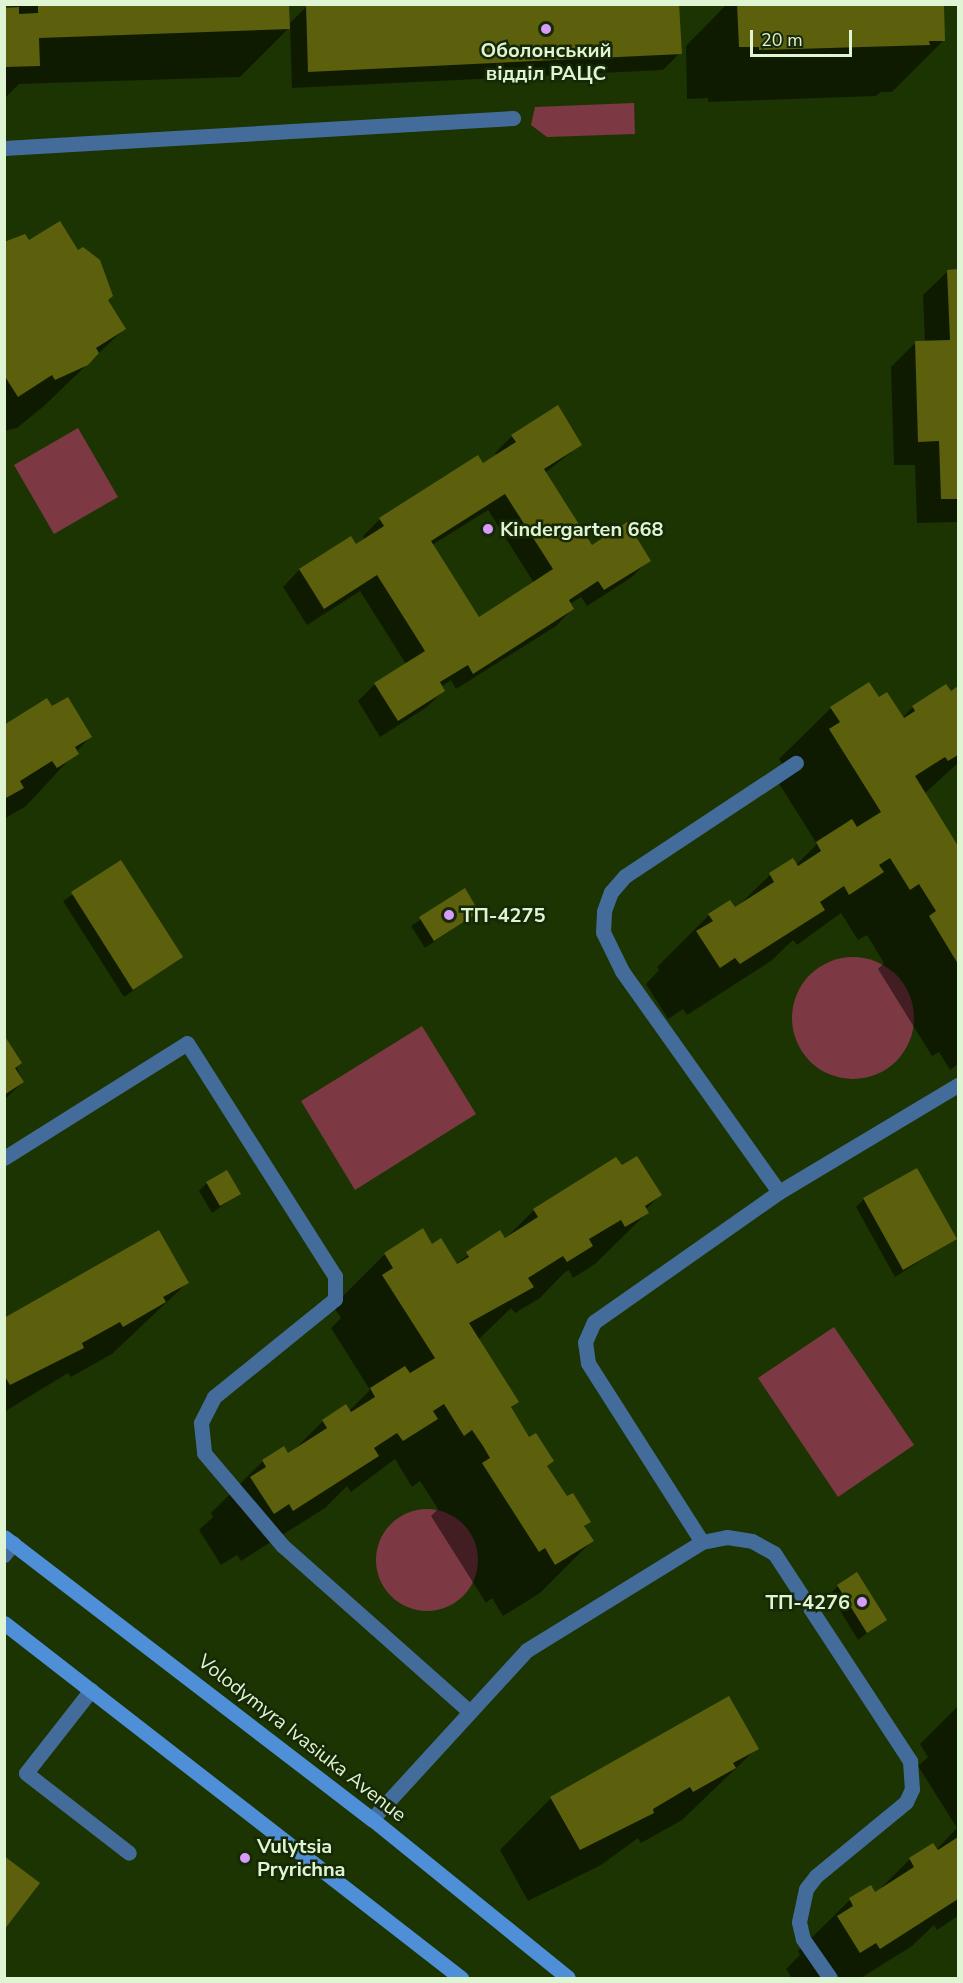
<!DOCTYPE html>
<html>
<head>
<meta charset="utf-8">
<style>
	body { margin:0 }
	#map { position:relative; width:963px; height:1983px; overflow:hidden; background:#1c3402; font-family:"Nunito Sans",sans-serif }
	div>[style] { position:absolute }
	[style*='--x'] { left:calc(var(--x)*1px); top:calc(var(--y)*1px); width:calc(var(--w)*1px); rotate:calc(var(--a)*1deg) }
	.green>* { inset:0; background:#7d3943 }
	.round { border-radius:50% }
	.shadow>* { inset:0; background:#0007 }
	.building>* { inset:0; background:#5c600c }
	.lane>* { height:15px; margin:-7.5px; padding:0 7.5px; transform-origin:7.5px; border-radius:7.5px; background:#446c9a }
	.street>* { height:15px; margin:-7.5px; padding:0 7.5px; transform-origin:7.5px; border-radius:7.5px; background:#446c9a }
	.secondary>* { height:15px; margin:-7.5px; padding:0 7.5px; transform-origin:7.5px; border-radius:7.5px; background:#4e8fd8 }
	.dots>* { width:16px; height:16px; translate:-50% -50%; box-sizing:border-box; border:3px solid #172807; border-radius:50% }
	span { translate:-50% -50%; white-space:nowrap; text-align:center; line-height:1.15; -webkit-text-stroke:5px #172807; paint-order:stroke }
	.poi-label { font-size:20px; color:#dff4d2; font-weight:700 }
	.left { translate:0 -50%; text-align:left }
	.right { translate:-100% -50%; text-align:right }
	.street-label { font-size:20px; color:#dff4d2 }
	.frame { position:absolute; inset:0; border:6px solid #dff4d2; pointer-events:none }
	.scale { position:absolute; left:750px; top:30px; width:102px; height:27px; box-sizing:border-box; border:3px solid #dff4d2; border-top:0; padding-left:8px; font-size:18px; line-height:21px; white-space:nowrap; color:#dff4d2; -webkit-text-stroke:4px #172807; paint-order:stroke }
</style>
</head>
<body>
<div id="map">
	<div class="green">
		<i style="clip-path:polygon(634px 103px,635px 134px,547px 137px,531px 125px,535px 107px)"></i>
		<i style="clip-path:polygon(78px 428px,118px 497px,54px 534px,14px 465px)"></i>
		<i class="round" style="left:792px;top:957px;width:122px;height:122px"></i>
		<i style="clip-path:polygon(422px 1026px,476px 1114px,355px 1190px,301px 1101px)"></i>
		<i style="clip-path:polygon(834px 1327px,914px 1445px,838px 1497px,758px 1378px)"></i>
		<i class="round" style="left:376px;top:1509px;width:102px;height:102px"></i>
	</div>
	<div class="shadow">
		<i style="clip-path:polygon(22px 4px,288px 4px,288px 25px,306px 7px,678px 4px,680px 53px,663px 70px,292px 88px,290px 27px,240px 77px,19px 84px,4px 99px,4px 9px)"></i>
		<i style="clip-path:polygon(727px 4px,943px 4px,944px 40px,892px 92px,881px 92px,876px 96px,708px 102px,708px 98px,687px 99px,686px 46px)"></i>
		<i style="clip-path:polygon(29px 242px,107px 301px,124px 329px,44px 406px,17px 428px,4px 431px,4px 245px)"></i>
		<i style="clip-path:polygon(948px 271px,958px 271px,958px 522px,917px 523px,915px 465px,894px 465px,891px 367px,916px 342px,925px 342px,923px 295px)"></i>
		<i style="clip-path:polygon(evenodd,512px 436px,580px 445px,545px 473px,592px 547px,649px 560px,632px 577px,587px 606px,581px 597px,570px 604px,572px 609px,556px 626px,456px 689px,451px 680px,441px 687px,443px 691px,427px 707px,380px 737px,358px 701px,375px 684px,406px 664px,360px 591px,307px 625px,283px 587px,299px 570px,351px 538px,356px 546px,365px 540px,363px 536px,380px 519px,497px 456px,495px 453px,512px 436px,488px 510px,534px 583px,479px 619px,432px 545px,488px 510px)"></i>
		<i style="clip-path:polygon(958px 686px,958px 763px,924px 794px,958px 849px,958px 1064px,950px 1070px,939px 1052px,932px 1056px,878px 969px,884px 963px,867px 935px,858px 940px,841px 913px,797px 945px,793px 940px,771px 961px,687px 1015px,683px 1009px,668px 1019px,646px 984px,659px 970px,657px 967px,709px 915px,737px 907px,770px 875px,793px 860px,796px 865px,817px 844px,778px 782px,787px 772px,779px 759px,831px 708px,879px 699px,902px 718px,913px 707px,951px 694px)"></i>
		<i style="clip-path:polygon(52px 709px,91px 736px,26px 806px,4px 819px,4px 727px)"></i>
		<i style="clip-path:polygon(121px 862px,181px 957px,124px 997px,63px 901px)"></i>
		<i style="clip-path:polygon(464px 891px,477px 912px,425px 948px,411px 926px)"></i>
		<i style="clip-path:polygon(4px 1038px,23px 1082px,4px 1100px)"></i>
		<i style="clip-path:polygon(621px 1167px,660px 1195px,645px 1210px,647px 1213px,595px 1264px,573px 1278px,569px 1270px,564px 1273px,540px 1298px,515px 1313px,511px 1308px,478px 1340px,517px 1402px,510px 1409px,529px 1439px,552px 1461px,546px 1467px,566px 1498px,590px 1521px,583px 1528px,592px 1541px,540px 1593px,503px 1616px,492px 1598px,486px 1603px,431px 1516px,438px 1509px,431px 1498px,420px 1481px,412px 1487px,395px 1459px,351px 1492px,347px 1486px,325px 1508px,241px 1561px,237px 1555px,221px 1565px,199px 1530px,213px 1517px,211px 1513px,263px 1461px,291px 1453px,323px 1421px,349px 1411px,370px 1390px,331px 1328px,341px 1318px,333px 1306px,385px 1254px,432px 1246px,456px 1264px,500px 1232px,504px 1240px,534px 1210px)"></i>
		<i style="clip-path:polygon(207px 1183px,239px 1194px,212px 1213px,199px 1191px)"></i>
		<i style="clip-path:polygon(864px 1199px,955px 1239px,895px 1277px,856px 1207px)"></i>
		<i style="clip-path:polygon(187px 1283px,112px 1354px,71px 1377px,68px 1373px,4px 1412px,4px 1320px)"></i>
		<i style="clip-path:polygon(838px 1586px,885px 1619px,858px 1640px,830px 1594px)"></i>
		<i style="clip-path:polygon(958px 1706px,958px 1916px,937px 1930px,934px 1925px,912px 1946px,861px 1978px,792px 1978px,786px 1969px,800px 1955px,798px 1951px,850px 1900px,877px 1892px,910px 1859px,933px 1845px,936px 1850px,957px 1828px,918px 1766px,928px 1757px,920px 1744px)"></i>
		<i style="clip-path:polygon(757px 1748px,682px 1820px,641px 1843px,638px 1838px,601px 1865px,528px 1901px,500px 1850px,551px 1798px)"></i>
	</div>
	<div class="building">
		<i style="clip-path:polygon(38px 4px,289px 4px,290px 29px,39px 38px,40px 66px,4px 67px,4px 8px,19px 7px,19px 14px,38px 13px)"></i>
		<i style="clip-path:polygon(679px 4px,682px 54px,308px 72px,306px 5px)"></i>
		<i style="clip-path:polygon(737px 4px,944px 4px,945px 41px,929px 41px,930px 45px,759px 50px,759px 47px,739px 47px)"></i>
		<i style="clip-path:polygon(60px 221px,78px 250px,83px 247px,100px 260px,113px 296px,108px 300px,126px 329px,96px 348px,99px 353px,88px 365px,55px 380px,52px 375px,18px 397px,4px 375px,4px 242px,25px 234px,29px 240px)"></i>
		<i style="clip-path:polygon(958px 269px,958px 499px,941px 499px,939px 441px,918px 442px,915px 341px,950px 340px,947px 270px)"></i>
		<i style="clip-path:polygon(evenodd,558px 405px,582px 445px,544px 469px,592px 545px,627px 522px,651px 561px,604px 590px,598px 581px,569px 600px,574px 609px,473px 674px,468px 665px,440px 682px,445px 691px,398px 721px,374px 683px,425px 651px,377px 575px,324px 609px,299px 569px,351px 536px,356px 544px,384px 526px,379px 518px,478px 455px,483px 463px,516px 442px,511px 435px,558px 405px,505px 494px,553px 569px,479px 617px,431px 541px,505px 494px)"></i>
		<i style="clip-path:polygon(869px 682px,879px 697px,887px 692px,904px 718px,915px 711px,912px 706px,946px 684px,951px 691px,958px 686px,958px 755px,948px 761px,945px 757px,915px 776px,958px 846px,958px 964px,929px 916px,936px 911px,919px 884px,910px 890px,890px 858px,879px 865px,884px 872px,849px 895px,844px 886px,820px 902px,825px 910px,740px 964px,735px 958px,720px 968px,696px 931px,713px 921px,708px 914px,730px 900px,735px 907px,774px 882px,769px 873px,793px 858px,798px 866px,821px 851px,816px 842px,852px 819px,857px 827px,881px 812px,829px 729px,840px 722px,830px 707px)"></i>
		<i style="clip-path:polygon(68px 697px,92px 737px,75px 747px,79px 754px,57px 768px,52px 761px,20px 781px,24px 788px,4px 799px,4px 725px,47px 698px,52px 706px)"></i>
		<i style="clip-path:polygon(121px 860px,183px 957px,133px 990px,71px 892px)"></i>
		<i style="clip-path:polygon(465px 888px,479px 912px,434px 941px,419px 917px)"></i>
		<i style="clip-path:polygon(4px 1035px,22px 1063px,15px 1068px,24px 1082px,4px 1095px)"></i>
		<i style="clip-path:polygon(637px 1156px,662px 1195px,645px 1206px,649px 1213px,625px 1227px,621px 1220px,589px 1239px,593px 1246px,567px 1262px,563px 1256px,528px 1278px,534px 1287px,469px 1323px,519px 1402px,511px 1407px,529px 1437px,536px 1433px,554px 1461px,547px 1466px,567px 1496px,573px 1493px,591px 1522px,584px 1526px,594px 1541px,555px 1565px,545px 1548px,539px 1552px,482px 1463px,490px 1458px,483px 1446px,472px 1430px,464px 1436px,444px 1404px,433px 1411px,438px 1419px,403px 1441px,397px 1433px,374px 1448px,379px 1456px,293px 1511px,289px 1504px,274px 1514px,250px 1477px,266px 1467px,262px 1460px,284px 1446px,288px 1453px,327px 1428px,322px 1420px,346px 1404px,351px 1412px,375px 1397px,370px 1388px,405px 1366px,410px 1373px,435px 1358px,382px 1275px,393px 1268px,384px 1253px,423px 1228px,432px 1244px,441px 1238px,457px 1264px,469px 1257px,466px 1252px,500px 1230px,505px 1238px,538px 1217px,533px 1209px,616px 1157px,622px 1165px)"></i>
		<i style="clip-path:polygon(917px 1168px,957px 1239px,903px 1270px,863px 1198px)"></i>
		<i style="clip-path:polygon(227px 1170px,241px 1194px,220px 1206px,206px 1182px)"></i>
		<i style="clip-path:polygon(159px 1230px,189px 1283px,163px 1297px,166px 1302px,123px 1327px,120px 1322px,82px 1343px,84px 1348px,10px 1385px,4px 1375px,4px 1318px)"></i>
		<i style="clip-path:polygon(857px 1572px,887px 1620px,867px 1633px,837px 1585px)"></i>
		<i style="clip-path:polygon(729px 1696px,759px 1749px,733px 1763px,736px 1768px,693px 1792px,690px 1787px,653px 1809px,654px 1813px,580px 1850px,550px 1797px)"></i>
		<i style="clip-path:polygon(958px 1837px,958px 1899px,880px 1949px,876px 1943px,860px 1953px,837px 1916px,853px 1906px,849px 1898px,871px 1885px,875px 1892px,914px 1867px,909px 1858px,933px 1843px,938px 1850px)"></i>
		<i style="clip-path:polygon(4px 1856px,40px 1883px,4px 1930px)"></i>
	</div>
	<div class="lane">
		<i style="--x:4;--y:148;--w:510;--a:-3.37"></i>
		<i style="--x:4;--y:1158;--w:216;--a:-32.1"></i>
		<i style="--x:187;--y:1043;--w:276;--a:57.6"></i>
		<i style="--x:335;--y:1276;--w:23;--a:90"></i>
		<i style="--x:335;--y:1299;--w:156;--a:141"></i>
		<i style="--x:214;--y:1397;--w:29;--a:117"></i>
		<i style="--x:201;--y:1423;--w:30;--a:84"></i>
		<i style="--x:204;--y:1453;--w:122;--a:49.7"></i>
		<i style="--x:283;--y:1546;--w:247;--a:41.6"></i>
		<i style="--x:779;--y:1192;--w:271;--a:-125.4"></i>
		<i style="--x:622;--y:971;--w:43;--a:-116"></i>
		<i style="--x:603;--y:932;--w:21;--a:-87"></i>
		<i style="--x:604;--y:911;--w:20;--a:-70"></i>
		<i style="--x:611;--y:892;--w:21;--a:-49"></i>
		<i style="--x:625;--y:876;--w:205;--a:-33.5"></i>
		<i style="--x:702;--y:1542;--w:25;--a:-11"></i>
		<i style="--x:727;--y:1537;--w:25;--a:9"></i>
		<i style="--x:752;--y:1541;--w:25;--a:29"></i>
		<i style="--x:774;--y:1553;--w:249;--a:56.8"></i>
		<i style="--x:910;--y:1761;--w:28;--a:86"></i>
		<i style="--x:912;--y:1789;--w:14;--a:115"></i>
		<i style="--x:906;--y:1802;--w:117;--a:140.6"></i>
		<i style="--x:816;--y:1876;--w:16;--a:128"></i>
		<i style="--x:806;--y:1889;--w:34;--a:102"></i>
		<i style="--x:799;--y:1922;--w:17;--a:77"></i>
		<i style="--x:803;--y:1939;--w:47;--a:55.3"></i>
		<i style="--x:91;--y:1690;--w:105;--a:128.1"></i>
		<i style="--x:26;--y:1773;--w:130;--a:37.8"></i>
		<i style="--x:372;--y:1819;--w:229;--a:-47.5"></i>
		<i style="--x:527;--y:1650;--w:206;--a:-31.7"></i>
		<i style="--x:702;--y:1542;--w:212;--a:-122.5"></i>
		<i style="--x:588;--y:1363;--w:21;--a:-98"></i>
		<i style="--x:585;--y:1342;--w:22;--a:-66"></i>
		<i style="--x:594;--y:1322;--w:226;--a:-35.1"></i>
		<i style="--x:779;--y:1192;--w:209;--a:-30.9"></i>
	</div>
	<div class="street">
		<i style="--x:4;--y:1555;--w:15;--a:-53"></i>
	</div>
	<div class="secondary">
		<i style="--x:4;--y:1537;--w:464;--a:37.5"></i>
		<i style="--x:372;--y:1819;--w:252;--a:39"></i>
		<i style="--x:4;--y:1623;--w:579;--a:37.84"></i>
	</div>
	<div class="dots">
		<i style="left:546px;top:29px;background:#d79bf9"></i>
		<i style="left:488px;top:529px;background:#d79bf9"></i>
		<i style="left:449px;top:915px;background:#d79bf9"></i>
		<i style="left:862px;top:1602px;background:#d79bf9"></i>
		<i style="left:245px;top:1858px;background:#d79bf9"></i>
	</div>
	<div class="poi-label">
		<span style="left:546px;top:62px">Оболонський<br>відділ РАЦС</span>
		<span class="left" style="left:500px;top:529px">Kindergarten 668</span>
		<span class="left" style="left:461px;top:915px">ТП-4275</span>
		<span class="right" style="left:850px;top:1602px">ТП-4276</span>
		<span class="left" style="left:257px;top:1858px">Vulytsia<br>Pryrichna</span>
	</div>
	<div class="street-label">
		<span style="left:302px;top:1738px;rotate:38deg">Volodymyra Ivasiuka Avenue</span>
	</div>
	<div class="frame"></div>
	<div class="scale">20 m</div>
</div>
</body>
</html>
